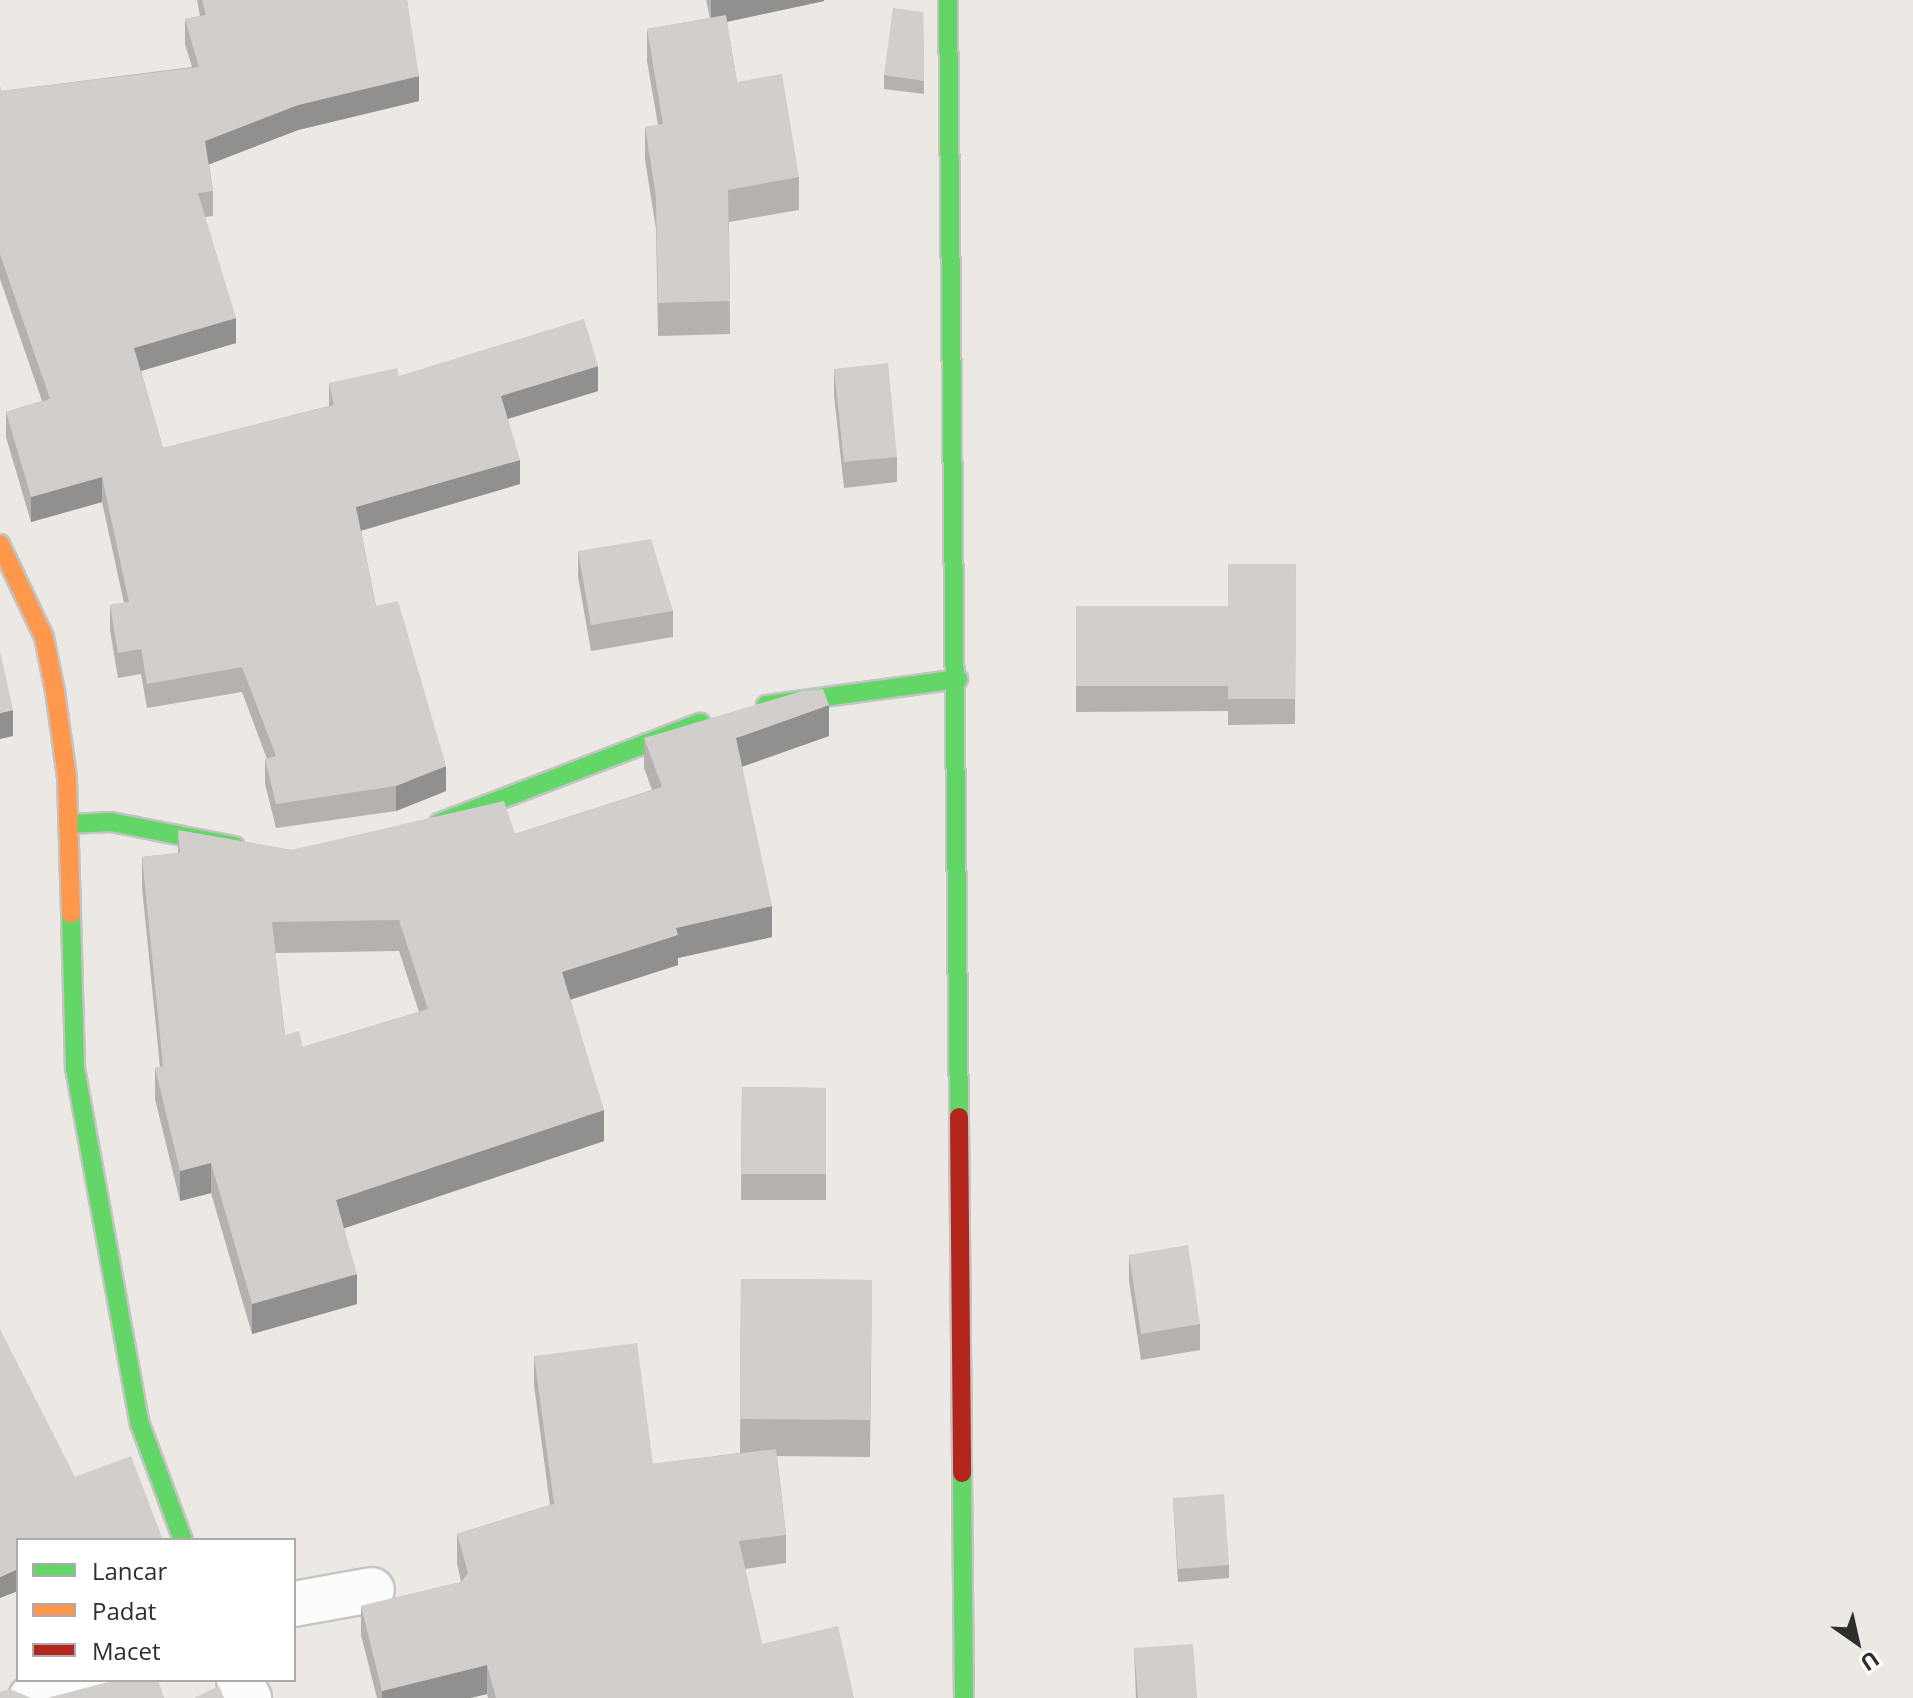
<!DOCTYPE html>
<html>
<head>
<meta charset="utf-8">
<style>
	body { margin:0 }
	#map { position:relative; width:1913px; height:1698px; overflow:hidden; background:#ece8e4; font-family:"Open Sans",sans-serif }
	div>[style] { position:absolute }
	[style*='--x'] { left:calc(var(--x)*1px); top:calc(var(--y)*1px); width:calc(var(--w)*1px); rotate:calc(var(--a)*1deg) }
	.roads { filter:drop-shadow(2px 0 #c5c4c5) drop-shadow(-2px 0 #c5c4c5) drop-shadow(0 2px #c5c4c5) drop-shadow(0 -2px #c5c4c5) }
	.street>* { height:44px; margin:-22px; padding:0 22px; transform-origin:22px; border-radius:22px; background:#fcfcfb }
	.fast>* { height:18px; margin:-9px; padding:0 9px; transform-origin:9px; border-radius:9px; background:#63d668 }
	.slow>* { height:18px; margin:-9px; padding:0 9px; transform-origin:9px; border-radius:9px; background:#ff974d }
	.jam>* { height:18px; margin:-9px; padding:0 9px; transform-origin:9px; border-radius:9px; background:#b3261e }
	.wall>* { inset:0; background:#b4b1af }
	.shaded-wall>* { inset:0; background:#92908e }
	.building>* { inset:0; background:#d1cecb }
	span { translate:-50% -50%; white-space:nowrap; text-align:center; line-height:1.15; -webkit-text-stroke:7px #fff; paint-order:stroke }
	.legend { position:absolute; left:16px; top:1538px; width:280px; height:144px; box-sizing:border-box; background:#fff; border:2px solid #ababab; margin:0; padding:10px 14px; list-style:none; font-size:24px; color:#2e2e2e }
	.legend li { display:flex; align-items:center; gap:16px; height:40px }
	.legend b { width:40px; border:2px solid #ababab }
	.north { position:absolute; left:1817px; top:1602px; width:80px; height:80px; -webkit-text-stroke:6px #fff; paint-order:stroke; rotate:146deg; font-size:22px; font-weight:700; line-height:32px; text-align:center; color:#2e2e2e }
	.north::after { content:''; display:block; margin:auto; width:28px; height:36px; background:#2e2e2e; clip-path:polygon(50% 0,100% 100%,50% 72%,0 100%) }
</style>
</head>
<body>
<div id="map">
	<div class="roads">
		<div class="street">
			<i style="--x:294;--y:1604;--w:79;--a:-10.2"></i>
			<i style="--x:239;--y:1680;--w:21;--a:61"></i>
			<i style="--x:31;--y:1698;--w:73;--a:-14.2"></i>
		</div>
		<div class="fast">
			<i style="--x:948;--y:0;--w:1117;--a:89.44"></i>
			<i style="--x:766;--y:705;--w:194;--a:-7.7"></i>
			<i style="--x:439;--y:823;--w:280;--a:-21"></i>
			<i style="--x:68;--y:824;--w:43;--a:-2.7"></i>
			<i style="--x:111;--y:822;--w:126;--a:11"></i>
			<i style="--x:71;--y:914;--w:154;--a:88.5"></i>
			<i style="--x:75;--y:1068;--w:362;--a:79.7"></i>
			<i style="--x:140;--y:1424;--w:124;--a:69.7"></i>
			<i style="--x:962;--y:1473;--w:225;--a:89.5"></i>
		</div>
		<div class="slow">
			<i style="--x:0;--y:544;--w:103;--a:64.7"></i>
			<i style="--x:44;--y:637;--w:55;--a:78.5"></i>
			<i style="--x:55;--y:691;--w:88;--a:82.1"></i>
			<i style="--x:67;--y:778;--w:136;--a:88.3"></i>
		</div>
		<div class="jam">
			<i style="--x:959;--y:1117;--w:356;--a:89.5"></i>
		</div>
	</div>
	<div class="wall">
		<i style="clip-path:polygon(197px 0,407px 0,419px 101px,298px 130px,209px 164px,213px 191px,213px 216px,205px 217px,236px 343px,141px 371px,163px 448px,329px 406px,329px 383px,399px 376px,598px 391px,508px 419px,520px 484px,361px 531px,376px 606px,446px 791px,396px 811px,276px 828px,265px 784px,265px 759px,267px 759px,242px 692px,147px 708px,141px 674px,118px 678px,110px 630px,110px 605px,124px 603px,102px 502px,31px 522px,6px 437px,6px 412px,42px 401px,0 279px,0 86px,1px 91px,192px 67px,185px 44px,185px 19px,200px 16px)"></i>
		<i style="clip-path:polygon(706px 0,824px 0,824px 1px,727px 22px,737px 82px,799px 177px,799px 210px,729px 222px,730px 334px,658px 336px,656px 229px,645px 159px,645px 127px,658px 125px,647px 61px,647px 29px,710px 18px)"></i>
		<i style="clip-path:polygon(923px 12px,924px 94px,884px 89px,884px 75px)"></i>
		<i style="clip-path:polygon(834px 369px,897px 457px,897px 482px,844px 488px,834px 395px)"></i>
		<i style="clip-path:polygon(578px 551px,673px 611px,673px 637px,591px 651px,578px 577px)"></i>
		<i style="clip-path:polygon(1296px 564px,1295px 724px,1228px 725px,1228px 711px,1076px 712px,1076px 606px,1228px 606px)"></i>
		<i style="clip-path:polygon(evenodd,829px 736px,742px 766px,772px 937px,678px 958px,678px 965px,570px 1000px,604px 1141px,344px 1228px,357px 1304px,252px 1334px,211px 1193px,180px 1201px,155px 1099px,155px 1068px,160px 1067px,142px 887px,142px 857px,178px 853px,178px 830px,291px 850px,515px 834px,652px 790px,644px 768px,644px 738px,829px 736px,399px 951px,419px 1012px,303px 1047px,285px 1035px,275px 953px,399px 951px)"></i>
		<i style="clip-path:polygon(742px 1087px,826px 1088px,826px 1200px,741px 1200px)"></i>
		<i style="clip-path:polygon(1129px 1255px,1200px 1324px,1200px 1350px,1141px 1360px,1129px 1281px)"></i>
		<i style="clip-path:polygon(741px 1279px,872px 1280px,870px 1457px,777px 1456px,786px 1535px,786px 1563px,745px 1569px,762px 1644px,854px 1698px,488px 1698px,487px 1694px,470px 1698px,377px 1698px,361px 1635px,361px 1606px,461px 1582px,457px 1563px,457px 1534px,550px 1505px,534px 1385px,534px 1356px,653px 1464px,740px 1453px)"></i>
		<i style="clip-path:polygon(1173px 1498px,1229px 1565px,1229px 1578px,1178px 1582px)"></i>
		<i style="clip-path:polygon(1134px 1648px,1197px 1698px,1136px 1698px)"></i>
	</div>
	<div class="shaded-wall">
		<i style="clip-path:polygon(711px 0,824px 0,824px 1px,711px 25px)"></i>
		<i style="clip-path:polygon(419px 76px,419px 101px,298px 130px,205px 166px,205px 141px,298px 105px)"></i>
		<i style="clip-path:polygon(236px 318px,236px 343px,134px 373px,134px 348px)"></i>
		<i style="clip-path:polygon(598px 366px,598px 391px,501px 421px,501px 396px)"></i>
		<i style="clip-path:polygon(520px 460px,520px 484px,356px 532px,356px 507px)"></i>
		<i style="clip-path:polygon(102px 477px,102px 502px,31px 522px,31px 497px)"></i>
		<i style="clip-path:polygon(829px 705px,829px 736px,736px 769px,736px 738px)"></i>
		<i style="clip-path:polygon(13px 710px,13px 736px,0 739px,0 713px)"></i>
		<i style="clip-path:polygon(446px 766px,446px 791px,396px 811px,396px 786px)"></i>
		<i style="clip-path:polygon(772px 906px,772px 937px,678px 958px,678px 965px,562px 1002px,562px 972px,676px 928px)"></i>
		<i style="clip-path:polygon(604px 1110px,604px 1141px,336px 1231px,336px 1200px)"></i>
		<i style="clip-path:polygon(211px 1163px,211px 1193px,180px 1201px,180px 1171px)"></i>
		<i style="clip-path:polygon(357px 1274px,357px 1304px,252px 1334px,252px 1304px)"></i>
		<i style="clip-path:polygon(18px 1569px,18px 1591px,0 1598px,0 1577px)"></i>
		<i style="clip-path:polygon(487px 1665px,487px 1694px,470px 1698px,382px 1698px,382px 1691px)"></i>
	</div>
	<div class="building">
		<i style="clip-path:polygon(202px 0,407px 0,419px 76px,298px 105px,205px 141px,213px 191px,198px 193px,236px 318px,134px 348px,163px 448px,334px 405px,329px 383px,397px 368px,399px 376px,584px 319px,598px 366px,501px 396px,520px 460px,356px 507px,376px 606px,398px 601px,446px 766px,396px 786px,276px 804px,265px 759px,276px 756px,242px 667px,147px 684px,141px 649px,118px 653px,110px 605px,129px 602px,102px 477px,31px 497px,6px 412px,50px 399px,0 254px,0 86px,1px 91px,199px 67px,185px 19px,206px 15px)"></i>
		<i style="clip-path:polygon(893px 8px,923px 12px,924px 81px,884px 75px)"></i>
		<i style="clip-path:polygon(726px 15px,737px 82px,782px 74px,799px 177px,728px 190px,730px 301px,658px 303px,656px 197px,645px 127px,663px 124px,647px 29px)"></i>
		<i style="clip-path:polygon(888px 363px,897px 457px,844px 462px,834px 369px)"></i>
		<i style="clip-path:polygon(651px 539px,673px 611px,591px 625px,578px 551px)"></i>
		<i style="clip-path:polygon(1228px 564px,1296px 564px,1295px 699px,1228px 699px,1228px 686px,1076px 686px,1076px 606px,1228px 606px)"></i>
		<i style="clip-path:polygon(0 651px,13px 710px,0 713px)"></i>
		<i style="clip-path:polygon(evenodd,823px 689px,829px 705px,736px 738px,772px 906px,676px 928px,678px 935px,562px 972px,604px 1110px,336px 1200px,357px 1274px,252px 1304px,211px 1163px,180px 1171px,155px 1068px,163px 1066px,142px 857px,180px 853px,178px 830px,291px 850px,504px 801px,515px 834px,662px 787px,644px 738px,802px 691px,823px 689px,399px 920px,428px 1009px,303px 1047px,299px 1031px,285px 1035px,272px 922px,399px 920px)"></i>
		<i style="clip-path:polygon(742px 1087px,826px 1088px,826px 1174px,741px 1174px)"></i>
		<i style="clip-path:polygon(1188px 1245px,1200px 1324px,1141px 1334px,1129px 1255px)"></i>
		<i style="clip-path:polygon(741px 1279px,872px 1280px,870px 1420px,740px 1419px)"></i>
		<i style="clip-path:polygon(0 1329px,75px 1477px,131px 1456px,163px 1540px,18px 1540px,18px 1571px,18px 1569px,0 1577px)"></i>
		<i style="clip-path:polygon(637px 1343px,653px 1464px,776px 1449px,786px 1535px,739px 1541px,762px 1644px,838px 1626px,854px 1698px,496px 1698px,487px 1665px,382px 1691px,361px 1606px,461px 1582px,468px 1573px,457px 1534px,554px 1504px,534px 1356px)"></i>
		<i style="clip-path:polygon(1224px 1494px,1229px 1565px,1178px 1569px,1173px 1498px)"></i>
		<i style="clip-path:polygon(1193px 1644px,1197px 1698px,1138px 1698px,1134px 1648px)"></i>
		<i style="clip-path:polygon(111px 1680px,158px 1680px,164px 1698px,47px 1698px,108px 1682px)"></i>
		<i style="clip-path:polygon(219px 1686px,224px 1698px,194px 1698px)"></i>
		<i style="clip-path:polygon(10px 1689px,31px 1698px,0 1698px,0 1692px)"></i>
	</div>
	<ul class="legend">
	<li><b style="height:10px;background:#63d668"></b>Lancar</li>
	<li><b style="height:10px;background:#ff974d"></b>Padat</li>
	<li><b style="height:10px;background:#b3261e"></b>Macet</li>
	</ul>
	<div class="north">U</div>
</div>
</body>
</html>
